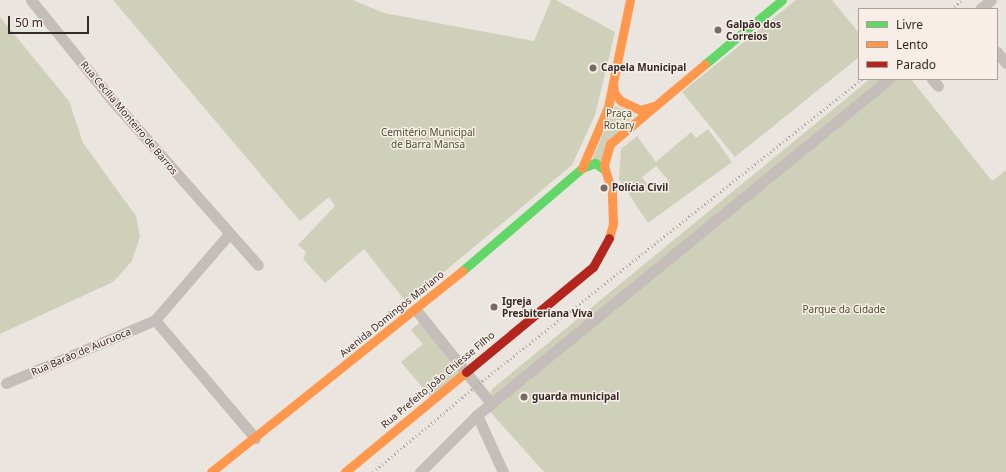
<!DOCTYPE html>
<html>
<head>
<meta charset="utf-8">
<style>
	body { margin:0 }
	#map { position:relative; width:1006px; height:472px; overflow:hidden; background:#ebe5df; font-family:"Noto Sans",sans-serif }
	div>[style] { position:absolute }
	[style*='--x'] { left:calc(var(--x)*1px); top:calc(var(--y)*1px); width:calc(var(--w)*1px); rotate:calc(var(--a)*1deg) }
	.green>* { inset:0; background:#ced0ba }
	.street>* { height:11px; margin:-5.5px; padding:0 5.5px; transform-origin:5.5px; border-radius:5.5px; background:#c4bdb9 }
	.fast>* { height:9px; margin:-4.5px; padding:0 4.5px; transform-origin:4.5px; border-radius:4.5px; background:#63d668 }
	.slow>* { height:9px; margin:-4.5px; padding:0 4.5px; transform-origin:4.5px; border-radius:4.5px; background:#ff974d }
	.jam>* { height:9px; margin:-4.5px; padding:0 4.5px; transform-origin:4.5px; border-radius:4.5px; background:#b3261e }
	.rail>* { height:3px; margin-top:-1.5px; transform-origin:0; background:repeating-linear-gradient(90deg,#aca6a3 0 1px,transparent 0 4px) }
	.dots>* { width:11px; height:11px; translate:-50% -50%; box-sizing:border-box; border:2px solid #f8eee7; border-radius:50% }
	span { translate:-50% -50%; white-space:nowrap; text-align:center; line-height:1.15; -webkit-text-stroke:3px #f8eee7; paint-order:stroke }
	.poi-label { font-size:10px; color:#352a27; font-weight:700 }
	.left { translate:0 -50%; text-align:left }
	.park-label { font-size:10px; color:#48522c }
	.street-label { font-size:10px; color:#352a27 }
	.legend { position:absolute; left:858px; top:8px; width:140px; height:72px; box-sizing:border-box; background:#f8eee7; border:1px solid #aaa09a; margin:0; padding:5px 7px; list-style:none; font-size:12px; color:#352a27 }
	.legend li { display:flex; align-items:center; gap:8px; height:20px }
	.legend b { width:20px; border:1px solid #aaa09a }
	.scale { position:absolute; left:8px; top:16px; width:81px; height:18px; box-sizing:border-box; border:2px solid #352a27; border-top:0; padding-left:5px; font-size:12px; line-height:14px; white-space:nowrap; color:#352a27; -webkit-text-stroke:3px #f8eee7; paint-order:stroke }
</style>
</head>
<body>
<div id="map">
	<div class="green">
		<i style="clip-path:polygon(113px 0,353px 0,384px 13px,534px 41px,551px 0,556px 0,615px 32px,595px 115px,572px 165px,407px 303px,364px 249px,325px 283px,303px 259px,306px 252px,298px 245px,335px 206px,329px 197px,300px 221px)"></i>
		<i style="clip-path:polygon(796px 0,832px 0,859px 33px,859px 57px,735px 157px,682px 92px)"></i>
		<i style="clip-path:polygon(0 17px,69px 101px,83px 143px,136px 216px,140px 237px,132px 261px,113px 282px,0 334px)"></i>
		<i style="clip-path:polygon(870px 79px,911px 79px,992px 181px,1006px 170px,1006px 472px,544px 472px,486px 407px,492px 389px)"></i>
		<i style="clip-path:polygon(615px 106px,634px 114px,602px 163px,592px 160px)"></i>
		<i style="clip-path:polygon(evenodd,708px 129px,732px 162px,648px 223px,619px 179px,621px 149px,637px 136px,656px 162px,691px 132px,696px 138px,708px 129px,656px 166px,668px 180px,653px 192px,642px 177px,656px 166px)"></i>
		<i style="clip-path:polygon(420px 322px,464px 374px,433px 400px,401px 362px,423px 344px,411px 330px)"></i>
	</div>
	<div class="street">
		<i style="--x:31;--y:0;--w:129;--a:51"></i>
		<i style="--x:112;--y:100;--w:220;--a:48.5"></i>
		<i style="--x:980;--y:9;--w:14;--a:-39"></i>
		<i style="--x:997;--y:52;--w:14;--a:51"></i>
		<i style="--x:932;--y:79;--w:9;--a:49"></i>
		<i style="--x:416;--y:310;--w:118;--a:51.2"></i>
		<i style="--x:155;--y:320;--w:155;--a:49.7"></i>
		<i style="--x:6;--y:383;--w:162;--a:-22.9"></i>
		<i style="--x:155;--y:320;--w:113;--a:-49.3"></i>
		<i style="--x:420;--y:472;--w:81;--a:-45"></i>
		<i style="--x:503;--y:472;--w:63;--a:-114.5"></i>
		<i style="--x:477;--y:415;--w:532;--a:-39.2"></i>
	</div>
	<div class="fast">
		<i style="--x:705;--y:64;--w:100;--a:-39.7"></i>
		<i style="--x:462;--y:271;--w:158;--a:-40.6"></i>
		<i style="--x:582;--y:168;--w:14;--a:-21"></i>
		<i style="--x:595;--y:163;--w:12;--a:35"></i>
	</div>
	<div class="slow">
		<i style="--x:613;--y:82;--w:11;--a:85"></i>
		<i style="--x:614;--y:93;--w:11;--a:49"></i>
		<i style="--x:621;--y:101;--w:21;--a:25"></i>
		<i style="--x:640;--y:110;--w:15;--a:-16"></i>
		<i style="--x:582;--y:168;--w:66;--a:-66.9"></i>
		<i style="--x:608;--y:107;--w:109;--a:-78.4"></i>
		<i style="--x:609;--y:238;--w:15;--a:-74"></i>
		<i style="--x:613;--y:224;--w:32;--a:-92"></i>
		<i style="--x:612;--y:192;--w:28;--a:-107"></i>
		<i style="--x:604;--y:165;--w:22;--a:-74"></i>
		<i style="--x:610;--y:144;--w:124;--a:-40.1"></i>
		<i style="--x:211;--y:472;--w:322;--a:-38.7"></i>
		<i style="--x:345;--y:472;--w:157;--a:-39.6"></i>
	</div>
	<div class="jam">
		<i style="--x:466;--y:372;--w:165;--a:-39.6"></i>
		<i style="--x:593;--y:267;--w:33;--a:-61"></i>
	</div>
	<div class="rail">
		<i style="--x:951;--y:9;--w:14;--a:-39"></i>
		<i style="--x:373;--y:472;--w:134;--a:-39.9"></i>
		<i style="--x:476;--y:386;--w:493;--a:-38.5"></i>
	</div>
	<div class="dots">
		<i style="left:718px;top:30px;background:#756b67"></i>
		<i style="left:593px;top:68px;background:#756b67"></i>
		<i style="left:604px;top:188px;background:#756b67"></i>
		<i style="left:494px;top:307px;background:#756b67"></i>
		<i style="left:524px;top:397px;background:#756b67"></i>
	</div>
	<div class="poi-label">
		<span class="left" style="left:726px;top:30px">Galpão dos<br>Correios</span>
		<span class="left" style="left:601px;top:68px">Capela Municipal</span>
		<span class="left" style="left:612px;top:188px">Polícia Civil</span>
		<span class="left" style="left:502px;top:307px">Igreja<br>Presbiteriana Viva</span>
		<span class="left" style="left:532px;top:397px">guarda municipal</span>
	</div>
	<div class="park-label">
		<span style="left:619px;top:119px">Praça<br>Rotary</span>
		<span style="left:428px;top:138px">Cemitério Municipal<br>de Barra Mansa</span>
		<span style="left:844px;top:310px">Parque da Cidade</span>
	</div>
	<div class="street-label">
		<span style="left:129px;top:118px;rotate:50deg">Rua Cecília Monteiro de Barros</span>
		<span style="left:392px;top:314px;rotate:-39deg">Avenida Domingos Mariano</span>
		<span style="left:81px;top:352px;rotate:-23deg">Rua Barão de Aiuruoca</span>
		<span style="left:438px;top:380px;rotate:-40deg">Rua Prefeito João Chiesse Filho</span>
	</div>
	<ul class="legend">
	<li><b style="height:5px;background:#63d668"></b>Livre</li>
	<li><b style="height:5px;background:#ff974d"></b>Lento</li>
	<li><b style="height:5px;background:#b3261e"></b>Parado</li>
	</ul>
	<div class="scale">50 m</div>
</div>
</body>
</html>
